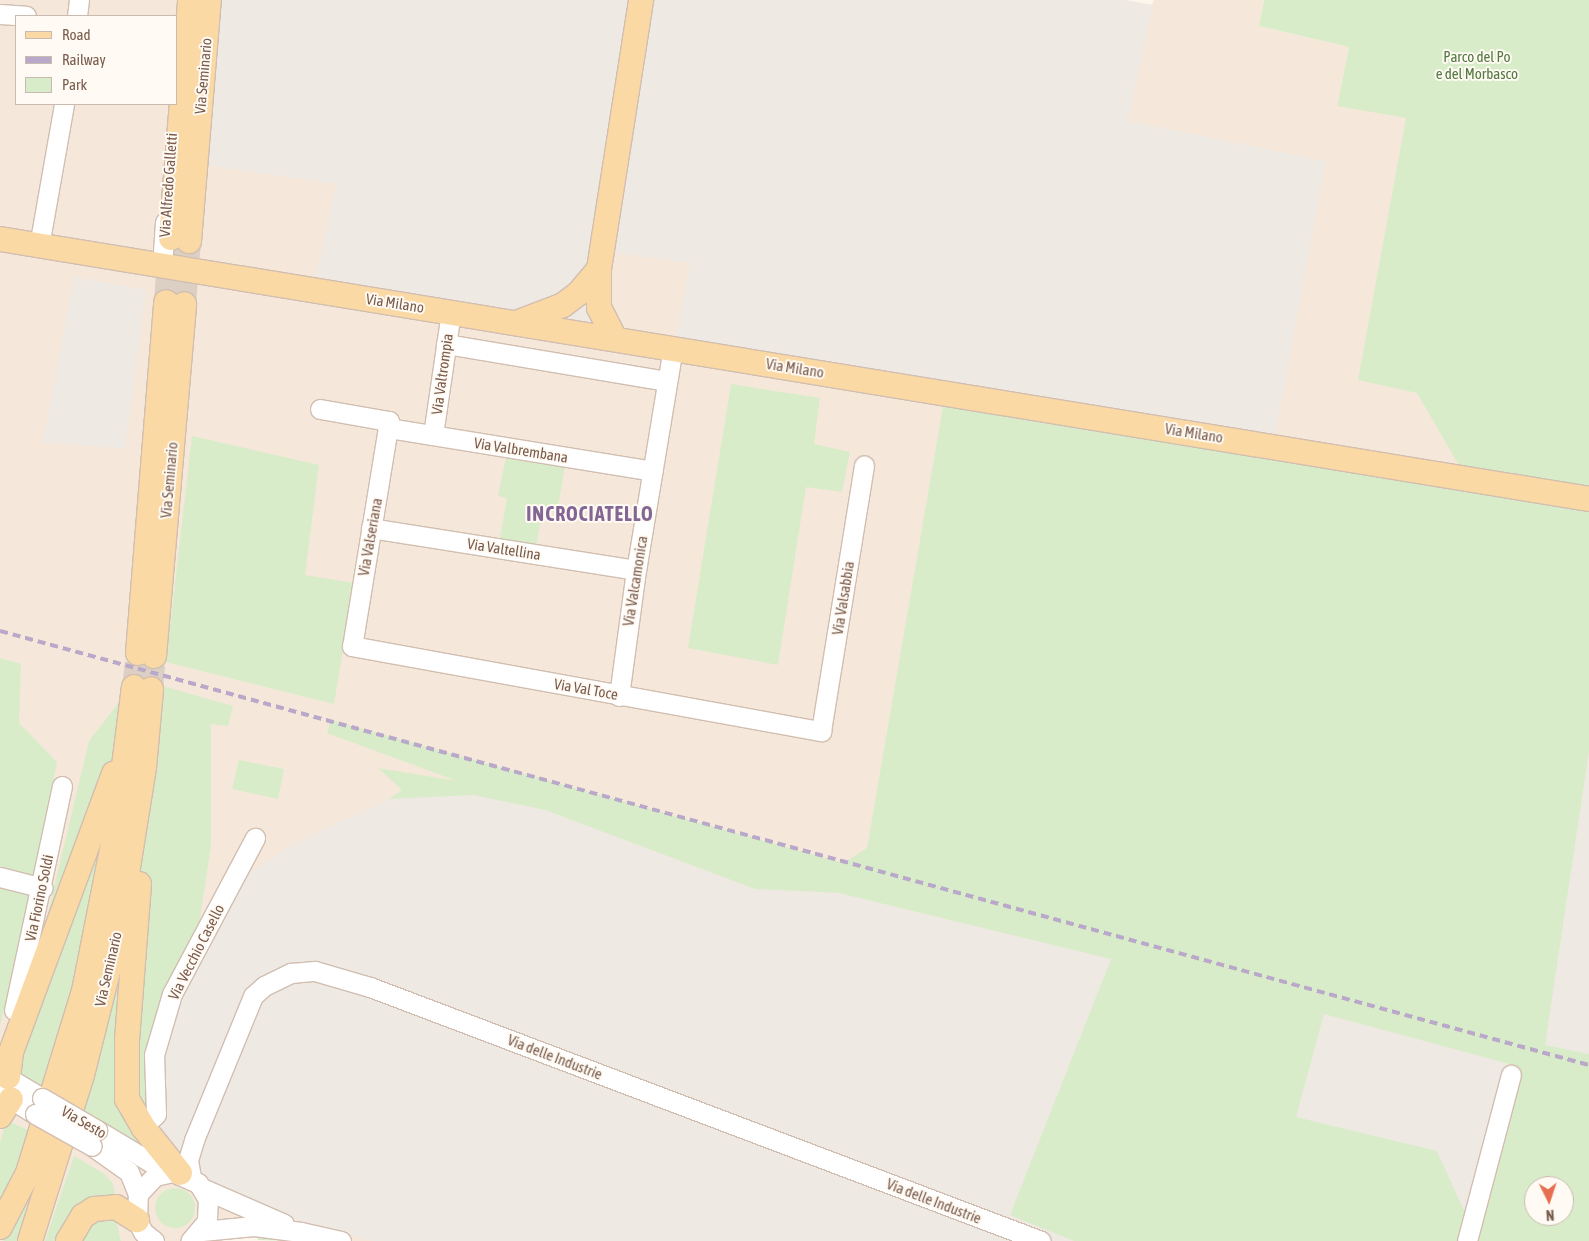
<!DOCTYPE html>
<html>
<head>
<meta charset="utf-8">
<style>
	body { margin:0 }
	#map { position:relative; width:1589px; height:1241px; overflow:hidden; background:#fdf6ec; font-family:"Asap Condensed",sans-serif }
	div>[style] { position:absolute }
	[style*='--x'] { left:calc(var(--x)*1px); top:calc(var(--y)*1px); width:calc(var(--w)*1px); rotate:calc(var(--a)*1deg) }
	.residential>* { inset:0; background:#f5e8da }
	.industrial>* { inset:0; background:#efe9e4 }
	.green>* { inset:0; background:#d8ecc9 }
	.round { border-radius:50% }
	.major-tunnel>* { height:24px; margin-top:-12px; transform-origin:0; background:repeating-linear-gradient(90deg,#dcd0c4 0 24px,transparent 0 36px) }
	.roads { filter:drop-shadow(1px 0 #d1beb0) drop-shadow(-1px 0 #d1beb0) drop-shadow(0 1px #d1beb0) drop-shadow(0 -1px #d1beb0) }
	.minor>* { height:19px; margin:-9.5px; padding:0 9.5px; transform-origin:9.5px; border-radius:9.5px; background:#fff }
	.major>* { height:24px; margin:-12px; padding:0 12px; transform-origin:12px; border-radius:12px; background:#fbd9a5 }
	.rail>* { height:4px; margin-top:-2px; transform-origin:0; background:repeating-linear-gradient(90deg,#b9a8c9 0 8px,transparent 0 13px) }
	.bridges { filter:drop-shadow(1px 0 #d1beb0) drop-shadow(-1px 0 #d1beb0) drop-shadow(0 1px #d1beb0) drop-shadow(0 -1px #d1beb0) }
	.minor-bridge>* { height:19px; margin:-9.5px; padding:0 9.5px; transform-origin:9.5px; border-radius:9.5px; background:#fff }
	span { translate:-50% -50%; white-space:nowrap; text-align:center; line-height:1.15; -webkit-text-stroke:4px #fffaf3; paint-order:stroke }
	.park-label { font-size:15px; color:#537a41 }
	.street-label { font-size:15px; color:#7a5c4d }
	.district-label { font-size:20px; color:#846695; font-weight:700; letter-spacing:1px }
	.legend { position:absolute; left:15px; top:15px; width:162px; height:90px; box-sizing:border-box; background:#fffaf3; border:1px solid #cabbb1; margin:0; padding:6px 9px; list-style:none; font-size:15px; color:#7a5c4d }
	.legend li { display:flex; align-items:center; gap:10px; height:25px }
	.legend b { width:25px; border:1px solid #cabbb1 }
	.north { position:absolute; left:1524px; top:1176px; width:50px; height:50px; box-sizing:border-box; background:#fffaf3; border:1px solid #cabbb1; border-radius:50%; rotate:176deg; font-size:14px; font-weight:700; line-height:20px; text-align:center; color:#7a5c4d }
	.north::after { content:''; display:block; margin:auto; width:18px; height:22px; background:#e76f51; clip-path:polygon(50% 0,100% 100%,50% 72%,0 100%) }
</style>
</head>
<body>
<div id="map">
	<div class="residential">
		<i style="clip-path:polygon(evenodd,0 0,1124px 0,1152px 5px,1154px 0,1264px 0,1259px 26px,1349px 47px,1337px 106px,1589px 80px,1589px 1241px,306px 1241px,233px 1229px,204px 1241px,0 1241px,0 0,16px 16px,176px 16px,176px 104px,16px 104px,16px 16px,0 0,1534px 1186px,1564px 1186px,1564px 1216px,1534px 1216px,1534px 1186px)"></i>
	</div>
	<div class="industrial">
		<i style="clip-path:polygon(222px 0,1124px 0,1153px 5px,1128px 121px,1326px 161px,1274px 441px,674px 349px,690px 263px,601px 251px,592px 334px,423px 308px,316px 276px,336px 184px,204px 165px)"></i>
		<i style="clip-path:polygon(74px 277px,146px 290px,125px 449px,43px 442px)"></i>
		<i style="clip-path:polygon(1589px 751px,1589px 1054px,1545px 1046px)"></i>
		<i style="clip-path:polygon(473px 795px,545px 810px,755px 889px,839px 893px,1111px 959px,1010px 1215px,1074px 1241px,373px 1241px,302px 1222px,196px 1178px,159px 1130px,155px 1108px,170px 995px,227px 888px,295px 843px,389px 799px)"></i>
		<i style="clip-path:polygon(1324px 1014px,1517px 1066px,1470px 1225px,1296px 1117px)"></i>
	</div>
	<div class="green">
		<i style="clip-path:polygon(1264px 0,1589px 0,1589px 492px,1460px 467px,1417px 393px,1358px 380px,1406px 118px,1337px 106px,1349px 47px,1259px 26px)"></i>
		<i style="clip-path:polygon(731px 384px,820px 398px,814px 444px,850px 452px,842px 492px,806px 487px,778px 665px,688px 648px)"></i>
		<i style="clip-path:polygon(evenodd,946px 389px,1589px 493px,1589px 751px,1545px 1045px,1589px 1054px,1589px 1241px,1074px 1241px,1010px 1215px,1111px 959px,839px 893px,755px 889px,545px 810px,473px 795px,389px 799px,402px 790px,378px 768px,457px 781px,327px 733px,331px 720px,844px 863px,867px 848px,946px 389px,1324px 1014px,1517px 1066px,1470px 1224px,1437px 1151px,1296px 1117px,1324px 1014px,946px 389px,1534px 1186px,1564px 1186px,1564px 1216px,1534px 1216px,1534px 1186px)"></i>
		<i style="clip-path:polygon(192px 436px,319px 465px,305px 575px,354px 583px,334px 704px,166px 662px)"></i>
		<i style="clip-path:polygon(506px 457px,565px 466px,558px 507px,543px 506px,536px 548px,499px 543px,507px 498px,498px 496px)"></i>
		<i style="clip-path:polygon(0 658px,21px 664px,19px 723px,57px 762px,36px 873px,0 1026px)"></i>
		<i style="clip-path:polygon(124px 675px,233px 706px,228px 726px,211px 724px,211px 845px,196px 946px,170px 995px,155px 1108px,159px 1130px,196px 1178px,18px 1079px,13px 1060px,89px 741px,120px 701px)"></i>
		<i style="clip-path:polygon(239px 760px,284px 769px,278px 799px,232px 789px)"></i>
		<i style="clip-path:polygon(6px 1120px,32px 1132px,22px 1162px,0 1206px,0 1144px)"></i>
		<i style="clip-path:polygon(51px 1142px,20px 1241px,3px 1241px,15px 1222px)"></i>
		<i style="clip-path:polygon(74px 1156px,106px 1175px,113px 1184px,115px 1196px,94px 1199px,62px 1241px,45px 1241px)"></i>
		<i class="round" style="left:155px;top:1188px;width:40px;height:40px"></i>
		<i style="clip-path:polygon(114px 1213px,121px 1241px,78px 1241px,91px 1222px)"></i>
		<i style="clip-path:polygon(256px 1232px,292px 1239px,293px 1241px,258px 1240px)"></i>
	</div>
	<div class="major-tunnel">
		<i style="--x:166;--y:302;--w:55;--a:-85.8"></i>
		<i style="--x:184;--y:304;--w:63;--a:-85.5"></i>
		<i style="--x:134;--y:687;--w:34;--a:-83"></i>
		<i style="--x:151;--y:689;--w:33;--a:-85"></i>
	</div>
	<div class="roads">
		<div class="minor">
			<i style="--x:0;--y:14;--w:26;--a:4"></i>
			<i style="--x:77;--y:16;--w:16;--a:-83"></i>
			<i style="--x:39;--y:246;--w:144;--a:-80"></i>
			<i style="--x:162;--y:266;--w:44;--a:-86.1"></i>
			<i style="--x:446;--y:344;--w:224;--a:9.5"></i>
			<i style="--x:320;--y:409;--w:70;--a:9.9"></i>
			<i style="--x:389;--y:421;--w:228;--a:99.3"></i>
			<i style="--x:352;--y:646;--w:477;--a:10.3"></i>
			<i style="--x:821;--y:731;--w:269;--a:-80.8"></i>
			<i style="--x:388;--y:428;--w:268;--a:9.2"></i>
			<i style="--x:433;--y:435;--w:124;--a:-81.7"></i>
			<i style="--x:371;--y:528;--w:268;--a:9"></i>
			<i style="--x:619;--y:696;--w:120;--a:-82.3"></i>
			<i style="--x:635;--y:577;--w:232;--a:-80.6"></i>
			<i style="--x:0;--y:877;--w:44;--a:14.3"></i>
			<i style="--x:14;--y:1010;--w:229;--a:-77.9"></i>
			<i style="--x:0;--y:1073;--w:49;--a:30.8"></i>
			<i style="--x:0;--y:1087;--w:16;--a:47"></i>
			<i style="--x:11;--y:1099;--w:28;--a:32"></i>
			<i style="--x:143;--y:1127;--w:18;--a:-45"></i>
			<i style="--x:156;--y:1114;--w:59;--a:-91.9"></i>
			<i style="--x:154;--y:1055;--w:64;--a:-73.6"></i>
			<i style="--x:172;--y:994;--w:177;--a:-62"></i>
			<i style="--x:97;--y:1130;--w:82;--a:31"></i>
			<i style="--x:92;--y:1146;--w:45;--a:35.1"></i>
			<i style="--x:129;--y:1172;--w:24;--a:68"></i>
			<i style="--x:191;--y:1177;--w:17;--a:-100"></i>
			<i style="--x:188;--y:1160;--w:21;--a:-73"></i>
			<i style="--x:194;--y:1140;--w:156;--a:-67.7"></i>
			<i style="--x:253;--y:996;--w:15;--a:-42"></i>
			<i style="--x:264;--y:986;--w:30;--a:-26"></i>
			<i style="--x:291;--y:973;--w:24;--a:-5"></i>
			<i style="--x:315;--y:971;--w:57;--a:16.2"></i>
			<i style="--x:370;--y:987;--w:717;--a:20.73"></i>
			<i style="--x:204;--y:1189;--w:87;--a:23.6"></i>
			<i style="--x:202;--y:1231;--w:52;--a:-5.5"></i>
			<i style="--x:254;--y:1226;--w:47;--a:7.3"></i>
			<i style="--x:301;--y:1232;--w:41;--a:12.7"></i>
			<i style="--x:154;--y:1241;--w:14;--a:-141"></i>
			<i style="--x:143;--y:1232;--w:13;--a:-117"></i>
			<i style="--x:137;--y:1220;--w:26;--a:-88"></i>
			<i style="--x:138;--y:1194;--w:25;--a:-47"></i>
			<i style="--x:155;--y:1176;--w:18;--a:-13"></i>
			<i style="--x:173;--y:1172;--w:27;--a:24"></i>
			<i style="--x:198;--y:1183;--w:19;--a:58"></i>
			<i style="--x:208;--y:1199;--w:22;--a:93"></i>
			<i style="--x:207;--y:1221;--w:26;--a:130"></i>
			<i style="--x:1467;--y:1241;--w:172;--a:-75.2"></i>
		</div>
		<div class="major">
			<i style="--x:171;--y:238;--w:239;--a:-85.4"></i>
			<i style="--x:0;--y:239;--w:1610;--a:9.29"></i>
			<i style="--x:189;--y:241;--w:242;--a:-85.3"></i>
			<i style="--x:519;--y:322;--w:47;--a:-21.1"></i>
			<i style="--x:563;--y:305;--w:20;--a:-37"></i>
			<i style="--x:579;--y:293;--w:31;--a:-50"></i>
			<i style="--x:615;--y:339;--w:35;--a:-117"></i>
			<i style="--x:599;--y:308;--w:39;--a:-90"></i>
			<i style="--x:599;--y:269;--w:272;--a:-81.1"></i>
			<i style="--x:138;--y:653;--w:352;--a:-85.4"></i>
			<i style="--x:154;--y:656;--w:353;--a:-85.1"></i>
			<i style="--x:139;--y:884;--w:155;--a:94.4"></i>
			<i style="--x:127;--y:1039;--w:60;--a:90"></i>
			<i style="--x:127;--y:1099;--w:32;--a:60"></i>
			<i style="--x:143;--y:1127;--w:59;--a:51.2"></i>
			<i style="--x:8;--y:1077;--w:25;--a:-83"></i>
			<i style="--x:11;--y:1052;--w:297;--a:-69.7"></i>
			<i style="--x:0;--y:1116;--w:20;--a:-57"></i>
			<i style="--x:0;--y:1227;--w:61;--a:-62.6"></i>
			<i style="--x:28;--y:1173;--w:190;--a:-72.9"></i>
			<i style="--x:84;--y:991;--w:165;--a:-78.8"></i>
			<i style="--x:116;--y:829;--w:143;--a:-82.8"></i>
			<i style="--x:30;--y:1241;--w:174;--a:-72.6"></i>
			<i style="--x:82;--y:1075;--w:143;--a:-75.9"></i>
			<i style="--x:117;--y:936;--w:170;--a:-80.9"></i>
			<i style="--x:144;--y:768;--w:79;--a:-84.9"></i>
			<i style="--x:68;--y:1241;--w:29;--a:-59"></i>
			<i style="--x:83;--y:1216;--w:13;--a:-32"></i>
			<i style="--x:94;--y:1209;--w:22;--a:-5"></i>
			<i style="--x:116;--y:1207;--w:25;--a:32"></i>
		</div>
	</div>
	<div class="rail">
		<i style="--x:0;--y:631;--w:1647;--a:15.28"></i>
	</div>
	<div class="bridges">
		<div class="minor-bridge">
			<i style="--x:42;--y:1098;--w:64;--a:30.2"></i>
			<i style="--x:35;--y:1114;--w:65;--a:29.3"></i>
		</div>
	</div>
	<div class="park-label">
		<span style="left:1477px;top:65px">Parco del Po<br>e del Morbasco</span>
	</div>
	<div class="street-label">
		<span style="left:203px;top:76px;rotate:-85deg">Via Seminario</span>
		<span style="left:168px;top:185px;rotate:-86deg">Via Alfredo Galletti</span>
		<span style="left:395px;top:303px;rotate:9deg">Via Milano</span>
		<span style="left:795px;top:368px;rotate:9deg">Via Milano</span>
		<span style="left:442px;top:374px;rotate:-82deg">Via Valtrompia</span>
		<span style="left:1194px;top:433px;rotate:9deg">Via Milano</span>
		<span style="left:521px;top:450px;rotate:9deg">Via Valbrembana</span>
		<span style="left:169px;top:480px;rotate:-85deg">Via Seminario</span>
		<span style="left:370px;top:537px;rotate:-80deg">Via Valseriana</span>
		<span style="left:504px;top:549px;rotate:9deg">Via Valtellina</span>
		<span style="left:635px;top:581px;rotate:-81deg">Via Valcamonica</span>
		<span style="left:843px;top:598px;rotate:-81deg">Via Valsabbia</span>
		<span style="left:586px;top:689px;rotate:10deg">Via Val Toce</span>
		<span style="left:39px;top:898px;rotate:-78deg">Via Fiorino Soldi</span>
		<span style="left:196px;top:952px;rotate:-63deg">Via Vecchio Casello</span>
		<span style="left:108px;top:969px;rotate:-77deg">Via Seminario</span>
		<span style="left:555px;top:1057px;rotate:21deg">Via delle Industrie</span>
		<span style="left:84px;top:1122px;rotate:30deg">Via Sesto</span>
		<span style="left:934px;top:1201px;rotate:21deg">Via delle Industrie</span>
	</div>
	<div class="district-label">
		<span style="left:590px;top:513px">INCROCIATELLO</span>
	</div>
	<ul class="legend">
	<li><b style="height:6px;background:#fbd9a5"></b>Road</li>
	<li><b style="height:6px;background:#b9a8c9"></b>Railway</li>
	<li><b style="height:14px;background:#d8ecc9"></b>Park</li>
	</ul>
	<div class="north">N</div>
</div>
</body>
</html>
